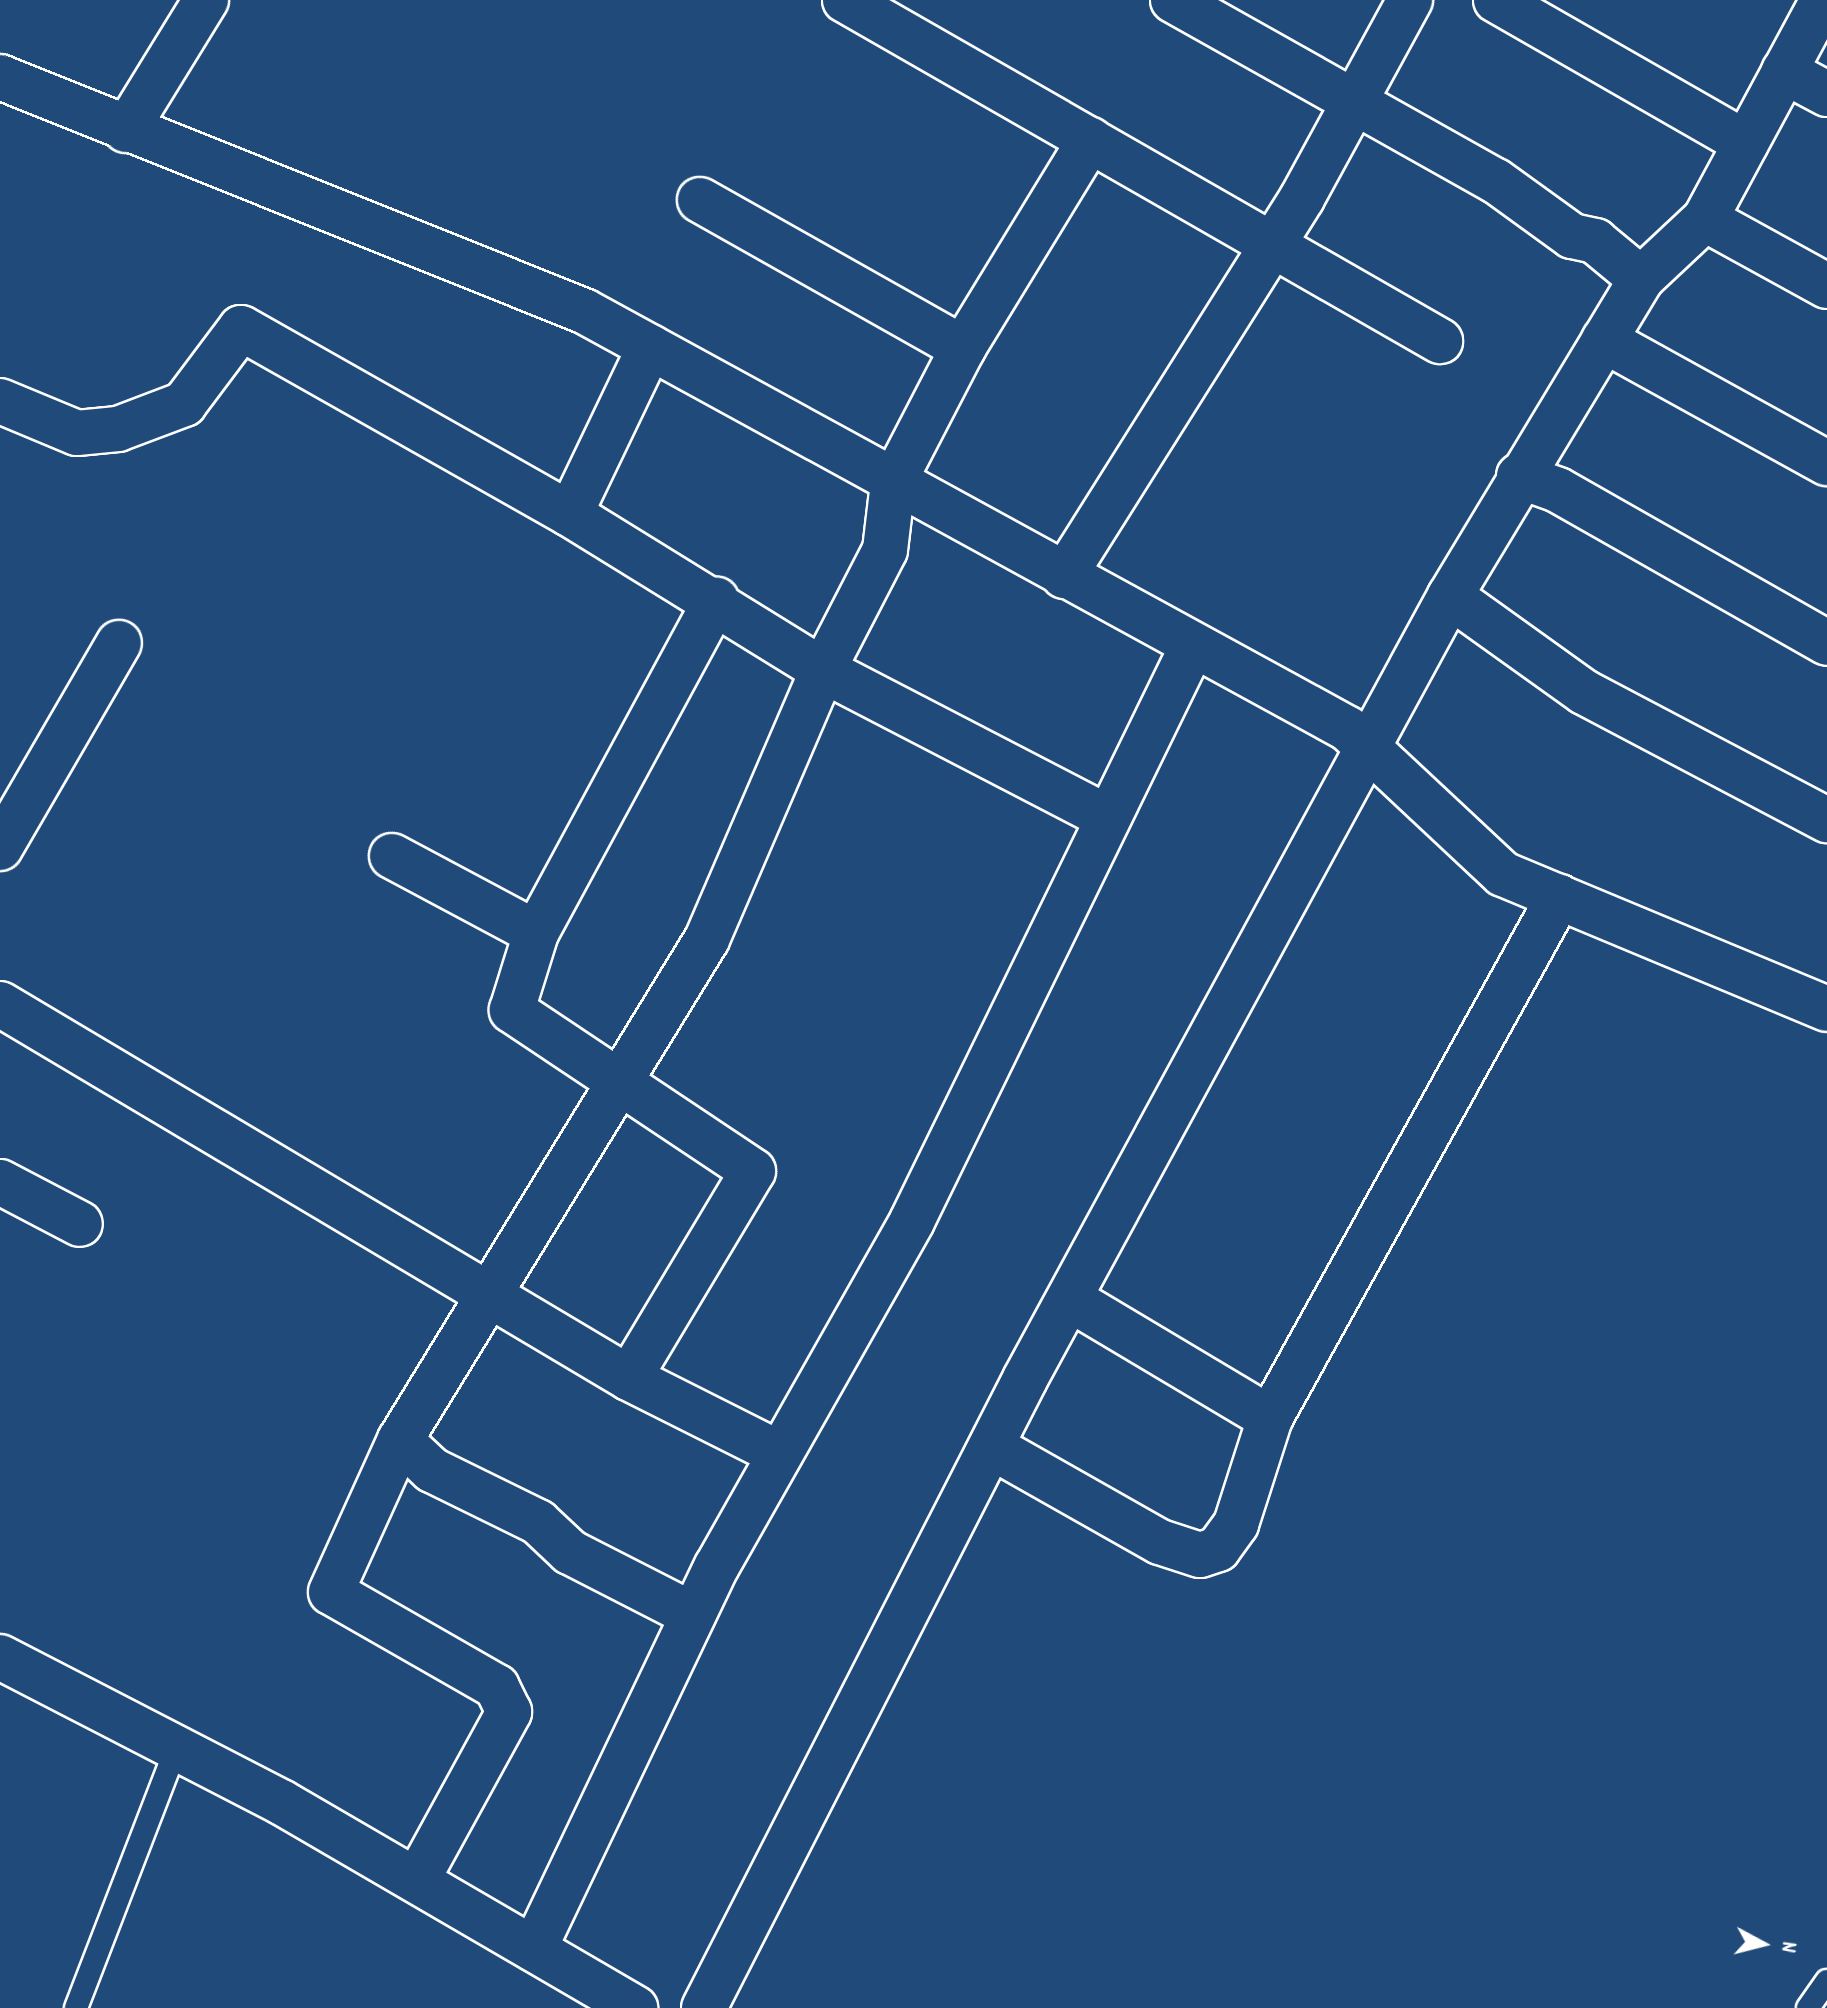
<!DOCTYPE html>
<html>
<head>
<meta charset="utf-8">
<style>
	body { margin:0 }
	#map { position:relative; width:1827px; height:2008px; overflow:hidden; background:#1f4a7a; font-family:Dekko,sans-serif }
	div>[style] { position:absolute }
	[style*='--x'] { left:calc(var(--x)*1px); top:calc(var(--y)*1px); width:calc(var(--w)*1px); rotate:calc(var(--a)*1deg) }
	.roads { filter:drop-shadow(2px 0 #fff) drop-shadow(-2px 0 #fff) drop-shadow(0 2px #fff) drop-shadow(0 -2px #fff) }
	.lane>* { height:22px; margin:-11px; padding:0 11px; transform-origin:11px; border-radius:11px; background:#1f4a7a }
	.street>* { height:44px; margin:-22px; padding:0 22px; transform-origin:22px; border-radius:22px; background:#1f4a7a }
	span { translate:-50% -50%; white-space:nowrap; text-align:center; line-height:1.15; -webkit-text-stroke:6px #1f4a7a; paint-order:stroke }
	.north { position:absolute; left:1723px; top:1904px; width:80px; height:80px; -webkit-text-stroke:6px #1f4a7a; paint-order:stroke; rotate:97deg; font-size:22px; font-weight:700; line-height:32px; text-align:center; color:#fff }
	.north::after { content:''; display:block; margin:auto; width:28px; height:36px; background:#fff; clip-path:polygon(50% 0,100% 100%,50% 72%,0 100%) }
</style>
</head>
<body>
<div id="map">
	<div class="roads">
		<div class="lane">
			<i style="--x:76;--y:2008;--w:278;--a:-68.9"></i>
			<i style="--x:1808;--y:2008;--w:33;--a:-55"></i>
		</div>
		<div class="street">
			<i style="--x:845;--y:0;--w:686;--a:29.82"></i>
			<i style="--x:1173;--y:0;--w:370;--a:29.3"></i>
			<i style="--x:1496;--y:181;--w:94;--a:35.9"></i>
			<i style="--x:1572;--y:236;--w:24;--a:12"></i>
			<i style="--x:1595;--y:241;--w:60;--a:39.6"></i>
			<i style="--x:1496;--y:0;--w:288;--a:29.8"></i>
			<i style="--x:1823;--y:0;--w:249;--a:118.3"></i>
			<i style="--x:1705;--y:219;--w:139;--a:28.8"></i>
			<i style="--x:1784;--y:71;--w:49;--a:28.1"></i>
			<i style="--x:0;--y:77;--w:629;--a:21.84"></i>
			<i style="--x:584;--y:311;--w:871;--a:28.68"></i>
			<i style="--x:1348;--y:729;--w:212;--a:43.1"></i>
			<i style="--x:1503;--y:874;--w:351;--a:22.6"></i>
			<i style="--x:126;--y:130;--w:153;--a:-58.4"></i>
			<i style="--x:700;--y:200;--w:302;--a:29.4"></i>
			<i style="--x:1604;--y:340;--w:255;--a:28.9"></i>
			<i style="--x:0;--y:401;--w:83;--a:22.6"></i>
			<i style="--x:77;--y:433;--w:41;--a:-5.6"></i>
			<i style="--x:118;--y:429;--w:71;--a:-20.7"></i>
			<i style="--x:184;--y:404;--w:95;--a:-53.1"></i>
			<i style="--x:241;--y:328;--w:378;--a:29.5"></i>
			<i style="--x:570;--y:514;--w:297;--a:31.7"></i>
			<i style="--x:823;--y:670;--w:321;--a:27.4"></i>
			<i style="--x:1519;--y:476;--w:41;--a:19.7"></i>
			<i style="--x:1558;--y:490;--w:309;--a:29.6"></i>
			<i style="--x:570;--y:514;--w:185;--a:-64.4"></i>
			<i style="--x:1064;--y:576;--w:447;--a:-57.8"></i>
			<i style="--x:1302;--y:198;--w:226;--a:-61.4"></i>
			<i style="--x:1450;--y:596;--w:165;--a:35.6"></i>
			<i style="--x:1584;--y:692;--w:275;--a:27.8"></i>
			<i style="--x:0;--y:848;--w:237;--a:-59.9"></i>
			<i style="--x:392;--y:856;--w:163;--a:28.1"></i>
			<i style="--x:0;--y:1004;--w:732;--a:30.74"></i>
			<i style="--x:629;--y:1378;--w:169;--a:26.7"></i>
			<i style="--x:0;--y:1182;--w:90;--a:27.7"></i>
			<i style="--x:1070;--y:1299;--w:233;--a:30.8"></i>
			<i style="--x:629;--y:1378;--w:241;--a:-59.1"></i>
			<i style="--x:753;--y:1171;--w:290;--a:-146.3"></i>
			<i style="--x:512;--y:1010;--w:81;--a:-72.7"></i>
			<i style="--x:536;--y:933;--w:379;--a:-61.6"></i>
			<i style="--x:400;--y:1440;--w:44;--a:43.2"></i>
			<i style="--x:432;--y:1470;--w:118;--a:26.1"></i>
			<i style="--x:538;--y:1522;--w:44;--a:43.2"></i>
			<i style="--x:570;--y:1552;--w:138;--a:27.1"></i>
			<i style="--x:992;--y:1447;--w:193;--a:29.5"></i>
			<i style="--x:1160;--y:1542;--w:42;--a:18"></i>
			<i style="--x:1200;--y:1555;--w:19;--a:-18"></i>
			<i style="--x:1218;--y:1549;--w:31;--a:-54"></i>
			<i style="--x:1236;--y:1524;--w:111;--a:-72.2"></i>
			<i style="--x:1270;--y:1418;--w:596;--a:-60.98"></i>
			<i style="--x:0;--y:1657;--w:316;--a:27.3"></i>
			<i style="--x:281;--y:1802;--w:410;--a:30.2"></i>
			<i style="--x:417;--y:1880;--w:192;--a:-61.3"></i>
			<i style="--x:509;--y:1712;--w:28;--a:-116"></i>
			<i style="--x:497;--y:1687;--w:191;--a:-150.2"></i>
			<i style="--x:331;--y:1592;--w:167;--a:-65.6"></i>
			<i style="--x:400;--y:1440;--w:588;--a:-58.5"></i>
			<i style="--x:707;--y:939;--w:293;--a:-66.7"></i>
			<i style="--x:823;--y:670;--w:135;--a:-62.7"></i>
			<i style="--x:885;--y:550;--w:67;--a:-83.2"></i>
			<i style="--x:893;--y:483;--w:152;--a:-62.6"></i>
			<i style="--x:963;--y:348;--w:244;--a:-58.6"></i>
			<i style="--x:534;--y:1949;--w:424;--a:-64.5"></i>
			<i style="--x:717;--y:1566;--w:396;--a:-60.5"></i>
			<i style="--x:912;--y:1221;--w:641;--a:-63.99"></i>
			<i style="--x:704;--y:2008;--w:706;--a:-62.96"></i>
			<i style="--x:1025;--y:1379;--w:891;--a:-61.51"></i>
			<i style="--x:1450;--y:596;--w:370;--a:-58.9"></i>
			<i style="--x:1641;--y:279;--w:88;--a:-43.2"></i>
		</div>
	</div>
	<div class="north">N</div>
</div>
</body>
</html>
